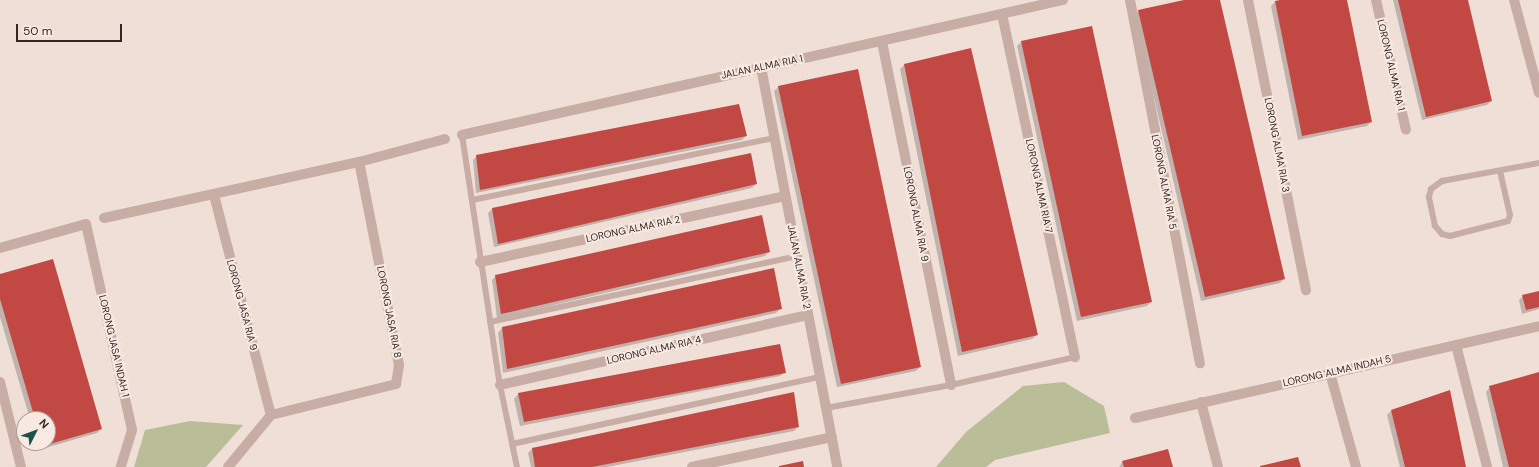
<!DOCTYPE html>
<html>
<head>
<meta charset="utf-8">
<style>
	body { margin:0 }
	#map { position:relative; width:1539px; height:467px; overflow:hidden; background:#f0dfd7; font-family:"DM Sans",sans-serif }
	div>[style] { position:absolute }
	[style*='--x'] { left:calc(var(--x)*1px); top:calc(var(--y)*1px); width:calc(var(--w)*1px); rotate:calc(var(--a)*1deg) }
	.green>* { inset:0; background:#b9be98 }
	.shadow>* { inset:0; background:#0003 }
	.building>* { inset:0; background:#c24843 }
	.lane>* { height:6px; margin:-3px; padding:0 3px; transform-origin:3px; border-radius:3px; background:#c7ada4 }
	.street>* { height:10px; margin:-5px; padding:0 5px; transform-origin:5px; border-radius:5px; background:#c7ada4 }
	span { translate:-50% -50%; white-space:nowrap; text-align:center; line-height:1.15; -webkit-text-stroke:4px #f8eae3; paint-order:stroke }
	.street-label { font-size:10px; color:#332725 }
	.north { position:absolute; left:16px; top:411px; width:40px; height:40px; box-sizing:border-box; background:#f8eae3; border:1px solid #a99c97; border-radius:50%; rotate:48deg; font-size:11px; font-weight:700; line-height:16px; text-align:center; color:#332725 }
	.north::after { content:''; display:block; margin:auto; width:14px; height:18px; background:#1d524b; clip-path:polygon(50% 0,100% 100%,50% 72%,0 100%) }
	.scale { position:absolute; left:16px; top:24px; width:106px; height:18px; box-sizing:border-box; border:2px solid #332725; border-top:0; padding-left:5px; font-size:12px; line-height:14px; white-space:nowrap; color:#332725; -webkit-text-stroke:3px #f8eae3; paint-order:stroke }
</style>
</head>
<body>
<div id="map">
	<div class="green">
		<i style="clip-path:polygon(1064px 382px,1104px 406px,1110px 433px,995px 460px,986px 467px,936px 467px,966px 432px,1023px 386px)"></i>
		<i style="clip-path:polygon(190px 421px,243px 425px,206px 467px,134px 467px,145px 430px)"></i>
	</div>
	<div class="shadow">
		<i style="clip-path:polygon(1189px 0,1219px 0,1284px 279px,1280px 283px,1201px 301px,1135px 15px,1139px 11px)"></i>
		<i style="clip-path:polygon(1285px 0,1346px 0,1371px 122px,1367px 126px,1298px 140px,1271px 6px,1275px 2px)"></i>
		<i style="clip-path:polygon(1393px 0,1467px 0,1491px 101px,1487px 105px,1422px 120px)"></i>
		<i style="clip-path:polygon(1021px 42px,1151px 302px,1147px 306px,1077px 321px,1017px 46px)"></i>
		<i style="clip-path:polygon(970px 49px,1037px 335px,1032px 339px,958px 356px,900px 69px,904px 65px)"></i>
		<i style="clip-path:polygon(779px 87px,920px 367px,916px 371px,837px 387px,774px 91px)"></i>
		<i style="clip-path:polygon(746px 136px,742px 140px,476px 193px,473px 160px,477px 156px)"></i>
		<i style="clip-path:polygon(750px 154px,756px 184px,752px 188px,494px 247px,488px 213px,492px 209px)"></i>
		<i style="clip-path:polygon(769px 252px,765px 256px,497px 318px,492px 280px,496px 276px)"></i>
		<i style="clip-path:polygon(773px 269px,781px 308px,776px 313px,503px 373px,498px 333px,502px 328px)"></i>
		<i style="clip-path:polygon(0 275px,101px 429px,97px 433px,38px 450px,37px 443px,48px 443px,48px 419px,30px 419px,0 317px)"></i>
		<i style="clip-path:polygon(1539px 292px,1539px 309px,1522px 314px,1519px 300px,1523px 296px)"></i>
		<i style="clip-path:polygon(785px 372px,780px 376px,520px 426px,514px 399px,518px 394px)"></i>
		<i style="clip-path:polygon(1539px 373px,1539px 467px,1503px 467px,1486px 392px,1490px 387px)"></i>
		<i style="clip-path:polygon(1449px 391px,1465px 467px,1400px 467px,1387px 415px,1391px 411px)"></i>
		<i style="clip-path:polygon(798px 427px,794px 431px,607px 467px,531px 467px,528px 453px,532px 449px)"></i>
		<i style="clip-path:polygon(1123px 461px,1172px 467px,1119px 467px)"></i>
	</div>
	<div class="building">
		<i style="clip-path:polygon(1184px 0,1220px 0,1285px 279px,1205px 297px,1138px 10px)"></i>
		<i style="clip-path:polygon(1280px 0,1347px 0,1372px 122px,1302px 136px,1275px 1px)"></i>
		<i style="clip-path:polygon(1398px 0,1468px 0,1492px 101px,1426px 117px)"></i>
		<i style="clip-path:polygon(1092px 26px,1152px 302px,1081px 317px,1021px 41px)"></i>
		<i style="clip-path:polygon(971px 48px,1038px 335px,962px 352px,904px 64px)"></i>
		<i style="clip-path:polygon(858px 69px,921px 367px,841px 384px,778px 86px)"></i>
		<i style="clip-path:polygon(739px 104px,747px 136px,480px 190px,476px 155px)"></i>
		<i style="clip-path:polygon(751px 153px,757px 184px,498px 244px,492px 208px)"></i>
		<i style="clip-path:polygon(762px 215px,770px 252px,501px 314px,495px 275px)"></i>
		<i style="clip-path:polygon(53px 259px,102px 429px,43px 446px,42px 443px,48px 443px,48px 419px,35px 419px,0 299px,0 274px)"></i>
		<i style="clip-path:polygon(774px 268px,782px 309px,507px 369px,502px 327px)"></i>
		<i style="clip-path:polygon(1539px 291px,1539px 307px,1526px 310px,1522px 295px)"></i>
		<i style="clip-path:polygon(780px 344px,786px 373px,524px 422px,518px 393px)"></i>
		<i style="clip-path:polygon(1539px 372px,1539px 467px,1509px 467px,1489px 386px)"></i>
		<i style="clip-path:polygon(1450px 390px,1466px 467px,1405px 467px,1391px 410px)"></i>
		<i style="clip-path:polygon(794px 392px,799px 427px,592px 467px,535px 467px,532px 448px)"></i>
		<i style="clip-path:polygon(1168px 449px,1173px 467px,1124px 467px,1122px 461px)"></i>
		<i style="clip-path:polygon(1298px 457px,1301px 467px,1260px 467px,1260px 466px)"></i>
		<i style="clip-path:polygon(803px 461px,804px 467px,779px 467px,779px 466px)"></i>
	</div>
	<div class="lane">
		<i style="--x:462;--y:135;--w:253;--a:81.4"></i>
		<i style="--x:500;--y:385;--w:84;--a:78.3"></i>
		<i style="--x:1500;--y:171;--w:45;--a:77.2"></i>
		<i style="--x:1510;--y:215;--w:6;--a:108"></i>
		<i style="--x:1508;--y:221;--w:60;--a:165.5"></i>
		<i style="--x:1450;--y:236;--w:8;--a:-166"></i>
		<i style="--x:1442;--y:234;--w:11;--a:-131"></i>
		<i style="--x:1435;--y:226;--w:30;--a:-102"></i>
		<i style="--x:1429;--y:197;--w:8;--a:-76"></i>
		<i style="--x:1431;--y:189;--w:14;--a:-36"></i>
		<i style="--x:1442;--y:181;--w:99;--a:-10.5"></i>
		<i style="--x:472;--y:200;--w:308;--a:-11.6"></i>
		<i style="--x:490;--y:322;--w:314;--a:-12.1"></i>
		<i style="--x:826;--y:408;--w:127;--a:-10.4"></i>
		<i style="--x:951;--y:385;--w:127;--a:-12.7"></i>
		<i style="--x:512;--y:444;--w:315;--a:-12.3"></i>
	</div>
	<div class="street">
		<i style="--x:1130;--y:0;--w:370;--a:79.1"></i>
		<i style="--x:1248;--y:0;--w:296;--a:78.7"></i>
		<i style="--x:1376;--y:0;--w:133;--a:77"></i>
		<i style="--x:1514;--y:0;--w:96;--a:75"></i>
		<i style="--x:1002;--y:14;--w:351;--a:78"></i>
		<i style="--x:882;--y:42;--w:350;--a:78.6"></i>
		<i style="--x:761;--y:67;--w:407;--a:79.2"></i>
		<i style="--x:462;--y:135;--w:616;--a:-12.66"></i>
		<i style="--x:214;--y:195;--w:227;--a:75.5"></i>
		<i style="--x:104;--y:218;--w:261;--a:-12.4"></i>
		<i style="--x:359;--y:162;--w:89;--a:-15"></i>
		<i style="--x:0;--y:248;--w:89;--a:-15.6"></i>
		<i style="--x:86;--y:224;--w:211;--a:77.4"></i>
		<i style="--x:132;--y:430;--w:39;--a:107"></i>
		<i style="--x:480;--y:262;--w:312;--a:-12.2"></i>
		<i style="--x:1456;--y:345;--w:126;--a:75.7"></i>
		<i style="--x:1330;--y:373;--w:98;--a:74.5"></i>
		<i style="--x:0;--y:382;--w:88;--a:76.1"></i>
		<i style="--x:500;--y:385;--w:316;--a:-12.8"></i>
		<i style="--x:1201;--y:402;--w:67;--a:75.3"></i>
		<i style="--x:271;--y:415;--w:129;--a:-13.9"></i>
		<i style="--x:396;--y:384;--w:19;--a:-81"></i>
		<i style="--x:399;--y:365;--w:207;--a:-101.1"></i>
		<i style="--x:1135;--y:418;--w:414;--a:-12.8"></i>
		<i style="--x:228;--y:467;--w:67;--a:-50.4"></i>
		<i style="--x:692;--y:467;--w:143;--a:-12.1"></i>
	</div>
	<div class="street-label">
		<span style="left:1391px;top:65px;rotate:77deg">LORONG ALMA RIA 1</span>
		<span style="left:762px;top:67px;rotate:-12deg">JALAN ALMA RIA 1</span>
		<span style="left:1277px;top:145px;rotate:79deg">LORONG ALMA RIA 3</span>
		<span style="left:1164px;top:182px;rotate:79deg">LORONG ALMA RIA 5</span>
		<span style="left:1039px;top:186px;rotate:78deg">LORONG ALMA RIA 7</span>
		<span style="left:916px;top:214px;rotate:79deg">LORONG ALMA RIA 9</span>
		<span style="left:633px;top:229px;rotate:-12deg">LORONG ALMA RIA 2</span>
		<span style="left:799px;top:267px;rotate:79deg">JALAN ALMA RIA 2</span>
		<span style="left:242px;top:305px;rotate:75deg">LORONG JASA RIA 9</span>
		<span style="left:389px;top:312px;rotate:79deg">LORONG JASA RIA 8</span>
		<span style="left:114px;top:346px;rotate:77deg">LORONG JASA INDAH 1</span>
		<span style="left:654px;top:350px;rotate:-13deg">LORONG ALMA RIA 4</span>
		<span style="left:1337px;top:371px;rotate:-13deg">LORONG ALMA INDAH 5</span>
	</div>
	<div class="north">N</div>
	<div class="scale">50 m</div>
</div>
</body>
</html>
